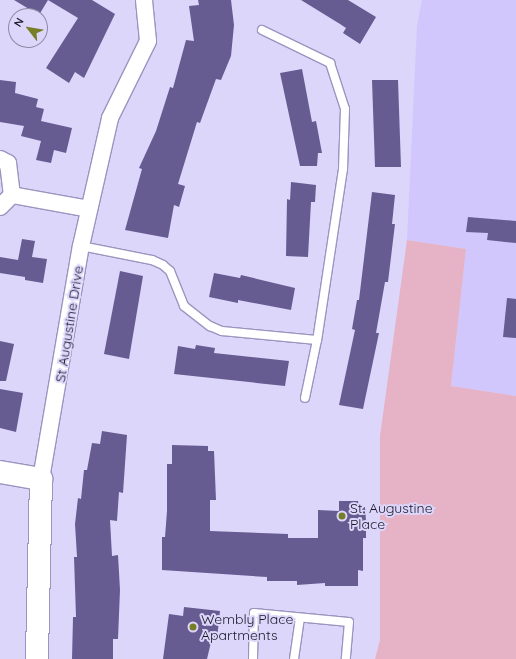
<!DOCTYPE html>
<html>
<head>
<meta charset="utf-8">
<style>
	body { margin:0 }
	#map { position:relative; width:516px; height:659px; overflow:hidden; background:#dcd6fb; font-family:Quicksand,sans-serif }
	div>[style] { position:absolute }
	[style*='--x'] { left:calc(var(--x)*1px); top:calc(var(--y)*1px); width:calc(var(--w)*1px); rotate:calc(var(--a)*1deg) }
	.built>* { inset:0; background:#d1c7fc }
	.green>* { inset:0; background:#e5b2c6 }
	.building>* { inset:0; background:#675c91 }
	.roads { filter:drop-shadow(1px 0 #9b94bf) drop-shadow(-1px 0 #9b94bf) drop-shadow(0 1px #9b94bf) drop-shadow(0 -1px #9b94bf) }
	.lane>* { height:8px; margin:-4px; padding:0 4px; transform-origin:4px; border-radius:4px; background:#fff }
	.street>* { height:16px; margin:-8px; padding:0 8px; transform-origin:8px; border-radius:8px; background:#fff }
	.secondary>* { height:22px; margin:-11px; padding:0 11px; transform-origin:11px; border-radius:11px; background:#fff }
	.dots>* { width:11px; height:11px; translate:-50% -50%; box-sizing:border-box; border:2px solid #dcd6fb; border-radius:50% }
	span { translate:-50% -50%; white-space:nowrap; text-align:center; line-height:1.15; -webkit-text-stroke:4px #dcd6fb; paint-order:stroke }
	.street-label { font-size:14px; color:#1a1727 }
	.poi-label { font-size:14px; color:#1a1727 }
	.left { translate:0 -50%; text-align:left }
	.north { position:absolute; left:8px; top:8px; width:40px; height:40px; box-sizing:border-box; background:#dcd6fb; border:1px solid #8e8aa6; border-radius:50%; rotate:301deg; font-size:11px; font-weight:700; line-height:16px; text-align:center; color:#1a1727 }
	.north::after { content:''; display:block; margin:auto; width:14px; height:18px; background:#787e28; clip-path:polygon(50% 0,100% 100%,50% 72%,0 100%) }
</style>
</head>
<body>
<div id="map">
	<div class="built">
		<i style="clip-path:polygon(422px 0,516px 0,516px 396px,451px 386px,466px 249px,407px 240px,417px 25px)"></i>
	</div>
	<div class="green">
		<i style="clip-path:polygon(407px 240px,466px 249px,451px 386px,516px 396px,516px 659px,375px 659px,380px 640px,380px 436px)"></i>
	</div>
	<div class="building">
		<i style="clip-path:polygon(14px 0,48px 0,39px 15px)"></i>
		<i style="clip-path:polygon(48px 0,92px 0,115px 14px,84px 78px,75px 72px,69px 83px,46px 68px,78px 18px)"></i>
		<i style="clip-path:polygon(198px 0,231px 0,234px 25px,231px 56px,221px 80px,216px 79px,200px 123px,197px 122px,178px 184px,185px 186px,179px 207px,174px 205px,168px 238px,125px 230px,142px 169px,139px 168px,156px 131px,170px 87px,173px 88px,186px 40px,194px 41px,189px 6px,199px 5px)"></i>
		<i style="clip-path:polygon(301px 0,348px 0,376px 17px,360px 44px,343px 33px,346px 28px,340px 24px)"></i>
		<i style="clip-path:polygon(302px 69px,312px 122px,316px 121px,322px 153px,318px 153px,317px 166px,300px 166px,280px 73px)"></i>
		<i style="clip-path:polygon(0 80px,16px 82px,15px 93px,38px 99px,36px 107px,44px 109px,41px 121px,72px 128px,66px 153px,54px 150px,51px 163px,36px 160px,41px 141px,21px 136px,24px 126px,0 122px)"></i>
		<i style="clip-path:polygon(372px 80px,398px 80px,401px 167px,375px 167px)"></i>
		<i style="clip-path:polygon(291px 182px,316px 185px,315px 202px,311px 202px,308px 257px,286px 256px,287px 199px,290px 200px)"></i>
		<i style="clip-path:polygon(372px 192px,395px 195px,392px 224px,395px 224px,388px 282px,385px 282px,376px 333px,379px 333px,363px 409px,339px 405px,355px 330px,352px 329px,357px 300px,359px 300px)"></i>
		<i style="clip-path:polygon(468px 217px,516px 221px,516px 243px,487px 240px,488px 233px,466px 232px)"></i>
		<i style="clip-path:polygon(22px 239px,35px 241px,32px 257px,47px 259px,43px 283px,25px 280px,25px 277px,0 273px,0 257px,18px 260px)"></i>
		<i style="clip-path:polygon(120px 271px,143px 276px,129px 359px,104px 354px)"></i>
		<i style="clip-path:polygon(214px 273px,240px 278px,241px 275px,295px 288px,291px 310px,238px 300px,238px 303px,209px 297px)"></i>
		<i style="clip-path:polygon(507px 298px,516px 299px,516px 338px,503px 337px)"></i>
		<i style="clip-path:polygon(0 341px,14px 344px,6px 381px,0 381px)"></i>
		<i style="clip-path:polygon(196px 345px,215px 348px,214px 353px,289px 361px,285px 386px,174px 374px,178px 346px,195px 349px)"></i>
		<i style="clip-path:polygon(0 389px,23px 393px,16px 432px,0 428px)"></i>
		<i style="clip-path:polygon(102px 431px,127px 435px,123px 493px,119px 492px,117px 521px,110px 520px,112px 556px,118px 555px,120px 590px,118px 639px,113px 639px,113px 659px,72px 659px,73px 617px,76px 617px,74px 557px,77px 557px,75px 524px,78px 498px,81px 499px,84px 470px,87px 470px,92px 443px,100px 444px)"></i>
		<i style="clip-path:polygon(172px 445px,208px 446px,208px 451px,214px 451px,216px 500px,210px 500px,210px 531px,288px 534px,288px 538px,318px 538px,318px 510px,339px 511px,339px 501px,358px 501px,359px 508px,365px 507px,366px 521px,366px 538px,363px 538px,363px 571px,358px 570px,358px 586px,325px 586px,325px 583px,297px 585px,297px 581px,267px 581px,267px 577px,162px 570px,162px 537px,165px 537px,167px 511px,167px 464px,172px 464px)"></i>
		<i style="clip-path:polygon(184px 607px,220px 611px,217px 639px,212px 638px,207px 659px,163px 659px,169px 614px,183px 616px)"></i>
	</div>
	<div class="roads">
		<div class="lane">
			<i style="--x:262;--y:30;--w:76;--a:25.9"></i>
			<i style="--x:330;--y:63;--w:48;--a:71.9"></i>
			<i style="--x:345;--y:109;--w:60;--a:91.9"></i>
			<i style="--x:343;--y:169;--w:173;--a:98.6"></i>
			<i style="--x:317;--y:340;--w:59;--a:101.7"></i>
			<i style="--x:81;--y:246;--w:72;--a:11.2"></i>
			<i style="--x:152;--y:260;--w:12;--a:24"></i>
			<i style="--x:163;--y:265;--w:9;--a:41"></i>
			<i style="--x:170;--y:271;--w:38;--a:68"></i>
			<i style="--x:184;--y:306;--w:33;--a:38"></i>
			<i style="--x:210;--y:326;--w:13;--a:23"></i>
			<i style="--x:222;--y:331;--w:95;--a:5.4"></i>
			<i style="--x:253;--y:659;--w:46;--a:-88.8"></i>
			<i style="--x:254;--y:613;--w:95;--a:5.4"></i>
			<i style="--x:349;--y:622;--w:37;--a:95"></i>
			<i style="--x:294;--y:659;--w:41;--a:-81.7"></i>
		</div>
		<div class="street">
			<i style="--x:0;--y:159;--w:9;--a:27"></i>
			<i style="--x:8;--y:163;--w:32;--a:83"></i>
			<i style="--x:12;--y:195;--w:17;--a:135"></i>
			<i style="--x:12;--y:195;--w:78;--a:10.3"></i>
			<i style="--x:41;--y:479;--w:236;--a:-80.3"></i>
			<i style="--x:81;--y:246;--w:131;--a:-77.2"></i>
			<i style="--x:110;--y:118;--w:86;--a:-63.7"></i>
			<i style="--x:148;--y:41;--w:41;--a:-95.6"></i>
		</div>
		<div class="secondary">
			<i style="--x:0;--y:472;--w:42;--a:9.7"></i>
			<i style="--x:41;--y:479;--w:180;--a:91.3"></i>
		</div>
	</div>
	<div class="dots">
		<i style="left:342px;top:516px;background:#787e28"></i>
		<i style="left:193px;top:627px;background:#787e28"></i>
	</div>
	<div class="street-label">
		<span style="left:69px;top:324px;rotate:-81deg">St Augustine Drive</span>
	</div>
	<div class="poi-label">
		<span class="left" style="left:350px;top:516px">St. Augustine<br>Place</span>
		<span class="left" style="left:201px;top:627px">Wembly Place<br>Apartments</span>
	</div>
	<div class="north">N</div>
</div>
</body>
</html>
